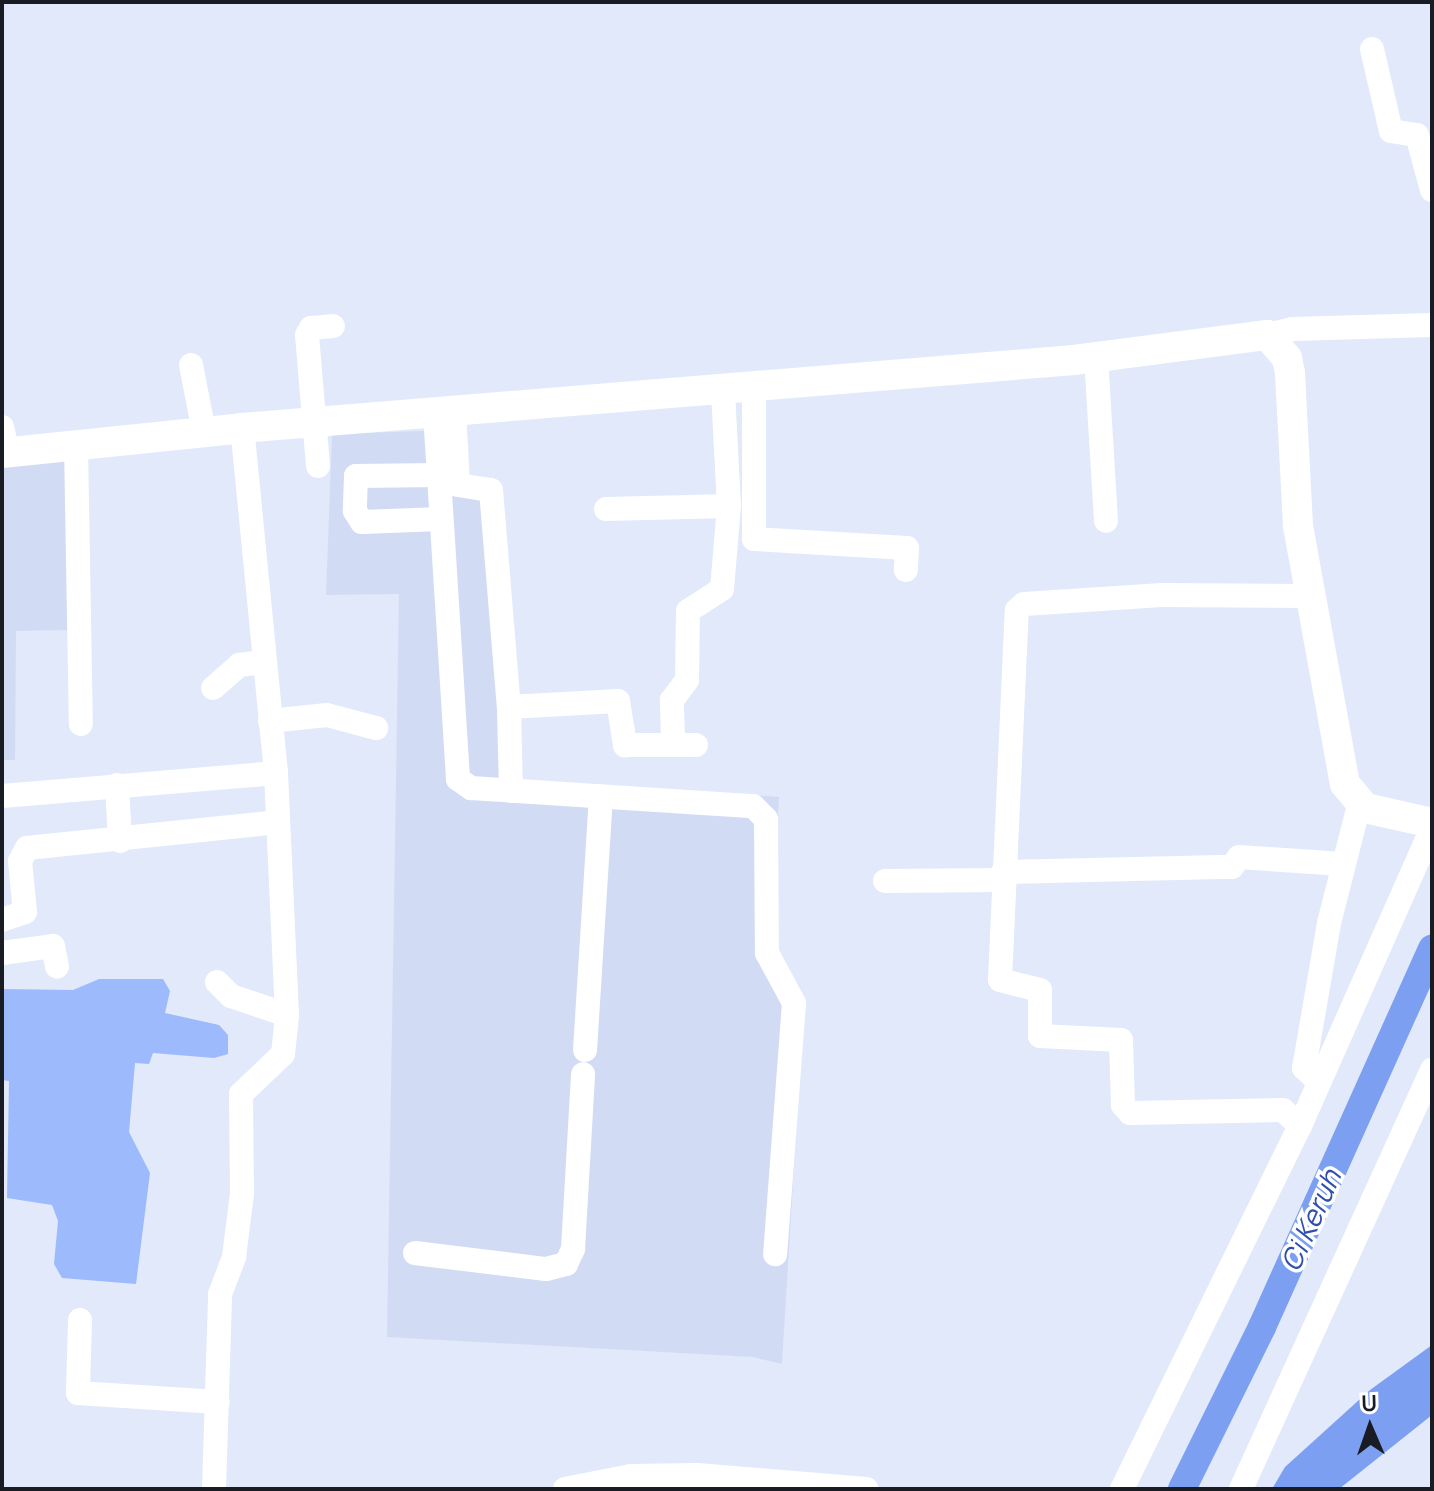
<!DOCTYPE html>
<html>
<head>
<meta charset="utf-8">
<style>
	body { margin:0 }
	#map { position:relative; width:1434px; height:1491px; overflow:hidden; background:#e1e9fb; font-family:Manrope,sans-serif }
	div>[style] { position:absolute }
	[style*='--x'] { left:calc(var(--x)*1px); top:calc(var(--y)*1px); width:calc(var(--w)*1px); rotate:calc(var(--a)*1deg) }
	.built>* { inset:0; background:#d1dcf4 }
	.green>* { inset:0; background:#9dbafc }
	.water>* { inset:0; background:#7c9ff1 }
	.river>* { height:28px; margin:-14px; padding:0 14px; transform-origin:14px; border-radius:14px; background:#7c9ff1 }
	.minor>* { height:24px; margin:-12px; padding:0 12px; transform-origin:12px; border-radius:12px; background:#fff }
	.major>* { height:30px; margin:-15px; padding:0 15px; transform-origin:15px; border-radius:15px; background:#fff }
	span { translate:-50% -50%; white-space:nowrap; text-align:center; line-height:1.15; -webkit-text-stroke:7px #fff; paint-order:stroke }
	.water-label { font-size:28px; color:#2e4fae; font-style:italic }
	.frame { position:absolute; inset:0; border:4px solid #191c22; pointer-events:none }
	.north { position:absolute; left:1330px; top:1387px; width:80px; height:80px; -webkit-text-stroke:6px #fff; paint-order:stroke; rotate:358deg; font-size:22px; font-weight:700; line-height:32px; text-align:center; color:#191c22 }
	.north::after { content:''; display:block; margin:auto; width:28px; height:36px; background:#191c22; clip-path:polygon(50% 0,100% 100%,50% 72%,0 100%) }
</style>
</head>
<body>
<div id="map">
	<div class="built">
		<i style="clip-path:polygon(451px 430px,454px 493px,487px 491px,511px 779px,779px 797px,771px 959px,804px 1001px,782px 1364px,753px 1357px,387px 1337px,399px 594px,326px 595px,332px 434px)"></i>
		<i style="clip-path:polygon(76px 459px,72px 630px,16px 631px,15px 760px,2px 760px,2px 464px)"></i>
	</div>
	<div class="green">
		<i style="clip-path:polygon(99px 979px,163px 979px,170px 991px,165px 1013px,219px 1025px,228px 1035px,228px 1054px,214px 1058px,153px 1053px,149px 1064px,135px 1063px,129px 1132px,150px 1173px,136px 1284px,62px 1278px,54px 1264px,58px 1221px,52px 1205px,7px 1198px,9px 1081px,2px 1080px,2px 989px,73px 990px)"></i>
	</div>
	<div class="water">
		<i style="clip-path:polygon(1432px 1345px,1432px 1415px,1339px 1489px,1272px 1489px,1285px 1467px,1370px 1390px)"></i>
	</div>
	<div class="river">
		<i style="--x:1182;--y:1489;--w:181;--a:-63.7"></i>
		<i style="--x:1262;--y:1327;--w:415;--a:-65.8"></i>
	</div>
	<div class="minor">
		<i style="--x:1372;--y:49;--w:84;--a:77"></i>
		<i style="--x:1391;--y:131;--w:26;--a:9"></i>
		<i style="--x:1417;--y:135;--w:57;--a:74.7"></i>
		<i style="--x:1267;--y:335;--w:26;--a:-13"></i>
		<i style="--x:1292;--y:329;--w:140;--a:-1.6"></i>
		<i style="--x:1096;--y:357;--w:164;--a:86.5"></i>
		<i style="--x:191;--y:365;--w:68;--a:79"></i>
		<i style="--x:754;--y:389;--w:150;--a:90"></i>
		<i style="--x:754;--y:539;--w:153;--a:3.4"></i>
		<i style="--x:907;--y:548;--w:22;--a:93"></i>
		<i style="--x:454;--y:411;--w:74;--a:86.9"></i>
		<i style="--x:458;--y:485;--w:33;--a:9"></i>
		<i style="--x:491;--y:490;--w:218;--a:85.3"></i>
		<i style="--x:435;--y:413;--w:367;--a:86.4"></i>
		<i style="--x:458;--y:779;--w:16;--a:35"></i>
		<i style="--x:471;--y:788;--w:283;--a:3.7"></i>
		<i style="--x:753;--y:806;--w:18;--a:45"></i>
		<i style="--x:766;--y:819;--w:134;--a:89.6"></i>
		<i style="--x:767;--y:953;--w:57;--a:61.6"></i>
		<i style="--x:794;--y:1003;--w:252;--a:94.3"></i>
		<i style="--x:2;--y:427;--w:26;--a:77"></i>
		<i style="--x:76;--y:445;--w:279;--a:89"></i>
		<i style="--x:318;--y:466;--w:131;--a:-94.8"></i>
		<i style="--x:307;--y:335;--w:8;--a:-60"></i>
		<i style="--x:311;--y:328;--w:22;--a:-5"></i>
		<i style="--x:440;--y:475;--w:84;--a:179.3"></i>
		<i style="--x:356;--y:476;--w:35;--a:92"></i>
		<i style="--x:355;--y:511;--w:13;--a:58"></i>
		<i style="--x:362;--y:522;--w:79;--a:-2.2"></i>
		<i style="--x:606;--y:509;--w:123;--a:-1.4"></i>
		<i style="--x:729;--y:506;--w:114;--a:-93"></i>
		<i style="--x:213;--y:688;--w:35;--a:-41"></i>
		<i style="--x:239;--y:665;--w:25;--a:-7"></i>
		<i style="--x:270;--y:721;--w:57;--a:-6"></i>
		<i style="--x:327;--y:715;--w:51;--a:14.9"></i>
		<i style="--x:673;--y:737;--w:37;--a:-92"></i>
		<i style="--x:672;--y:700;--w:25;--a:-53"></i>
		<i style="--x:687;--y:680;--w:69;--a:-89.2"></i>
		<i style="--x:688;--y:611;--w:40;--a:-32.9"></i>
		<i style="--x:722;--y:589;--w:83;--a:-85.2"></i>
		<i style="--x:117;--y:785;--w:56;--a:86.9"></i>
		<i style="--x:511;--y:791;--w:84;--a:-91.4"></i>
		<i style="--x:509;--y:707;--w:109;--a:-3.2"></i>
		<i style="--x:618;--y:701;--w:45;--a:81"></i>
		<i style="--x:625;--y:745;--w:71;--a:0"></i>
		<i style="--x:2;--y:796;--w:275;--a:-4.8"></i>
		<i style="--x:1003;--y:872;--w:229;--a:-1.3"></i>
		<i style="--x:1232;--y:867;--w:12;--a:-55"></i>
		<i style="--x:1239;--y:857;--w:104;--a:3.9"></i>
		<i style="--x:885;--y:881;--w:118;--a:-0.5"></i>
		<i style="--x:2;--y:920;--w:24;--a:-19"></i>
		<i style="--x:25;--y:912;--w:51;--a:-95.6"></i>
		<i style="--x:20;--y:861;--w:15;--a:-62"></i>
		<i style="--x:27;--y:848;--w:251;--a:-5.9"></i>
		<i style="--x:2;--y:953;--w:51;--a:-7.8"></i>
		<i style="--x:53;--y:946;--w:21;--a:79"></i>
		<i style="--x:217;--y:982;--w:20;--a:45"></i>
		<i style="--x:231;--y:996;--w:59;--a:18.7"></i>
		<i style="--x:585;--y:1050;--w:254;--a:-86.4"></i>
		<i style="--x:1318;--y:1081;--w:19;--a:-137"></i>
		<i style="--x:1304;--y:1068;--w:147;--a:-80.2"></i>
		<i style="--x:1329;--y:923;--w:122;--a:-75.7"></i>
		<i style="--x:1300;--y:1126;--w:23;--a:-137"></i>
		<i style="--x:1283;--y:1110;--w:153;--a:178.9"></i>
		<i style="--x:1130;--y:1113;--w:11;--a:-131"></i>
		<i style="--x:1123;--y:1105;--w:65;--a:-91.8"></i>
		<i style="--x:1121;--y:1040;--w:81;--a:-177.2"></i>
		<i style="--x:1040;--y:1036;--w:46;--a:-90"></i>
		<i style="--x:1040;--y:990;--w:41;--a:-166"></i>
		<i style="--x:1000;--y:980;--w:370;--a:-87.4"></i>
		<i style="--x:1017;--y:610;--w:9;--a:-41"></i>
		<i style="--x:1024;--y:604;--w:138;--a:-3.7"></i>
		<i style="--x:1162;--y:595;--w:147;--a:0.4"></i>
		<i style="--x:415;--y:1253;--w:132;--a:7"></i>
		<i style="--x:546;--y:1269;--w:21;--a:-14"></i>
		<i style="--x:566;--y:1264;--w:17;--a:-65"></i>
		<i style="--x:573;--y:1249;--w:175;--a:-86.7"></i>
		<i style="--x:80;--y:1320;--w:73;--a:91.6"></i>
		<i style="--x:78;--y:1393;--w:140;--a:3.7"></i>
		<i style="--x:214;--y:1489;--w:195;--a:-88.2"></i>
		<i style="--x:220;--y:1294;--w:40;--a:-69"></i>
		<i style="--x:234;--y:1257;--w:64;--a:-82.8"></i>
		<i style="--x:242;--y:1194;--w:100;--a:-90.6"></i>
		<i style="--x:241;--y:1094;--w:58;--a:-43.6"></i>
		<i style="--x:283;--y:1054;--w:39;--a:-84"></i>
		<i style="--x:287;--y:1015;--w:242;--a:-92.6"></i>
		<i style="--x:276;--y:773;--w:347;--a:-95.6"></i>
		<i style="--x:565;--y:1489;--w:67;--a:-11.1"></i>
		<i style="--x:631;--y:1476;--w:66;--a:-0.9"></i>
		<i style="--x:697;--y:1475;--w:170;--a:4.7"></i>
		<i style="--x:1122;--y:1489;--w:404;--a:-63.9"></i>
		<i style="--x:1300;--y:1126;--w:326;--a:-66.1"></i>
		<i style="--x:1241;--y:1489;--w:461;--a:-65.5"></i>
	</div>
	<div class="major">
		<i style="--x:2;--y:453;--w:241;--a:-5.9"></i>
		<i style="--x:242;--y:428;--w:835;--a:-4.67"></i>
		<i style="--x:1074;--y:360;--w:195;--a:-7.4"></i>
		<i style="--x:1267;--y:335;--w:30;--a:49"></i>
		<i style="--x:1287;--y:358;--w:15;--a:79"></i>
		<i style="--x:1290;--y:373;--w:153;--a:87"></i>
		<i style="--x:1298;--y:526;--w:262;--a:79.7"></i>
		<i style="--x:1345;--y:784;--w:31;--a:50"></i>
		<i style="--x:1365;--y:808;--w:69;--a:12.6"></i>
	</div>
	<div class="water-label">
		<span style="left:1310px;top:1220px;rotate:-66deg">Ci Keruh</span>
	</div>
	<div class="frame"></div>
	<div class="north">U</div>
</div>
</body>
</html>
